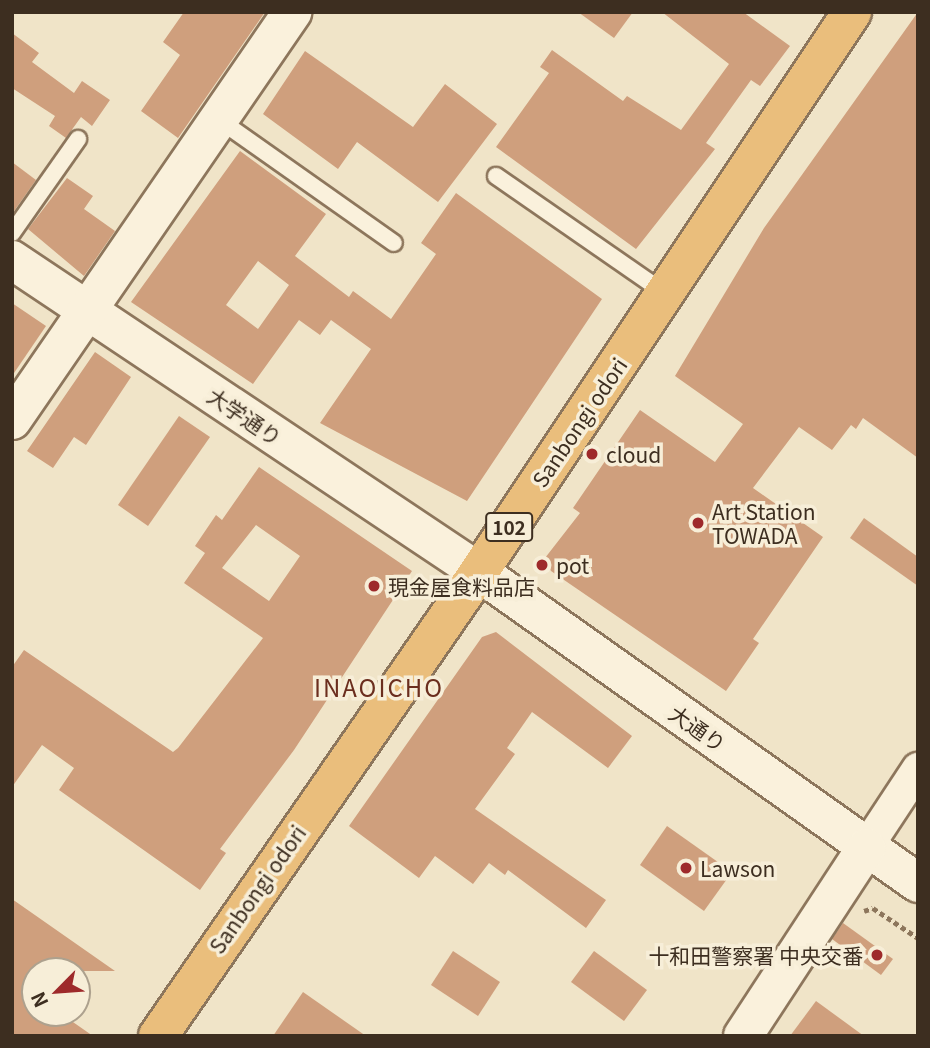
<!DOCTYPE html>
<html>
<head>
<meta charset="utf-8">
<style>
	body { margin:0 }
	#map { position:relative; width:930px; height:1048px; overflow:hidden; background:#f0e4c8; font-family:Georgia,"Noto Sans JP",serif }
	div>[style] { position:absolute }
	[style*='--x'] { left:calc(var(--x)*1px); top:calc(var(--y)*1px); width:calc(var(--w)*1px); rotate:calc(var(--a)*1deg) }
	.building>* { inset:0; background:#cf9f7d }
	.path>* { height:4.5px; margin-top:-2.25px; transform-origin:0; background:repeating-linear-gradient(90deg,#8d765c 0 5px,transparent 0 8.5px) }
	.roads { filter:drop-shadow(2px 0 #8d765c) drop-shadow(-2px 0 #8d765c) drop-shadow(0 2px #8d765c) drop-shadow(0 -2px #8d765c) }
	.service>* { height:16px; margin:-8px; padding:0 8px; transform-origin:8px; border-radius:8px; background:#faf1dc }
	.minor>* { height:32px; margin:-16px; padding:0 16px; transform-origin:16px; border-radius:16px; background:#faf1dc }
	.tertiary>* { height:38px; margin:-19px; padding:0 19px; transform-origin:19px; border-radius:19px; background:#faf1dc }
	.trunk>* { height:38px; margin:-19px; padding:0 19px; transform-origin:19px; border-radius:19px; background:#eabe7c }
	.dots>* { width:19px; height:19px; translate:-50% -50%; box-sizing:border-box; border:4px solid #f7eed8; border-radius:50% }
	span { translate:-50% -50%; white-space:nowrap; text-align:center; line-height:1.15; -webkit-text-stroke:7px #f7eed8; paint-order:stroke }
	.shield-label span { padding:2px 5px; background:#f7eed8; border:2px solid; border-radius:5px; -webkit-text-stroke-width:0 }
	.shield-label { font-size:19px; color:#3d2e20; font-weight:700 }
	.street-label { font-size:21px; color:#3d2e20 }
	.poi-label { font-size:21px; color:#3d2e20 }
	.left { translate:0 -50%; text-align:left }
	.right { translate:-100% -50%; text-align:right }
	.quarter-label { font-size:24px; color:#6b2e1e; letter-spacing:2px }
	.frame { position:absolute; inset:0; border:14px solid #3d2e20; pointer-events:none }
	.north { position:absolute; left:21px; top:957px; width:70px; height:70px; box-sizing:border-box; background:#f7eed8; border:2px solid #ada18e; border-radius:50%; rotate:245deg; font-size:19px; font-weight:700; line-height:28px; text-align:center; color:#3d2e20 }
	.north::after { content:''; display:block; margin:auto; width:24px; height:32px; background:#9e2a2b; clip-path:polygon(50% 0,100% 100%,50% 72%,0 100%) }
</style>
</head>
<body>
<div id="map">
	<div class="building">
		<i style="clip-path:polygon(184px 12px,265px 12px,178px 138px,141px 111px,180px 55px,163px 42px)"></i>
		<i style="clip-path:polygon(578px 12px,633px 12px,614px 38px)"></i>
		<i style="clip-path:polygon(662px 12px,743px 12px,790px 46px,760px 86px,751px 80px,706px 143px,715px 149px,636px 249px,496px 147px,549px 73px,540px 67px,552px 50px,623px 101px,627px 96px,681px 130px,729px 64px)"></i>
		<i style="clip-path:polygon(918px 12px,918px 458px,863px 418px,856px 429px,851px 425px,832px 450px,799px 427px,753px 488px,823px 537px,753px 639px,759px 643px,726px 691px,551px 571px,545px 558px,580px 513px,573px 508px,640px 410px,715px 462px,743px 424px,675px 376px,764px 228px)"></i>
		<i style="clip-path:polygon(12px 33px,39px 53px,32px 62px,74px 93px,82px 81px,110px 100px,92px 126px,81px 117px,66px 138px,49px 126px,55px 116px,12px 88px)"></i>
		<i style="clip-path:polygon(305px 51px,413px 127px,445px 84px,497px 124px,438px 202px,357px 142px,338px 169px,263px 114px)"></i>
		<i style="clip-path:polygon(evenodd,240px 151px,326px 214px,295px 256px,349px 297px,353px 291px,391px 319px,436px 254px,421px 243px,456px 193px,602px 299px,467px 501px,320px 423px,371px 349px,331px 320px,320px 335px,299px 320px,253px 384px,131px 302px,240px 151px,258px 261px,289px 285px,258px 329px,226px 305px,258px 261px)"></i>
		<i style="clip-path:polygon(12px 162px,36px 180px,12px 214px)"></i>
		<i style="clip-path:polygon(67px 178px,93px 196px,84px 209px,115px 231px,84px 276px,28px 229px)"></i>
		<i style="clip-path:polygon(12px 303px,46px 326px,12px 376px)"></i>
		<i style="clip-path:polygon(95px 352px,131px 377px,86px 445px,74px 437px,53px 468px,27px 451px)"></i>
		<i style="clip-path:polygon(179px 416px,210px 437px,148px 526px,118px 505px)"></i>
		<i style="clip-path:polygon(evenodd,259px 467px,412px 571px,294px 750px,220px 849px,226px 853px,200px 890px,59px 790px,74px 768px,42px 745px,12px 787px,12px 667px,24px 650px,173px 752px,178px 748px,263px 638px,184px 583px,205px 553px,195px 546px,216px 515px,222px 520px,259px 467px,256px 525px,300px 556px,269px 601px,222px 568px,256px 525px)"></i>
		<i style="clip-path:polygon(864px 518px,918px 557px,918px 586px,850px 538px)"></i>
		<i style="clip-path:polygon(496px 632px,632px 736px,608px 768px,532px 712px,507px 748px,515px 754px,475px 809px,606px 900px,586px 928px,508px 870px,505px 875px,489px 863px,473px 884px,435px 856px,419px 878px,349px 826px,482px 637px)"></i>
		<i style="clip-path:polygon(667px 826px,732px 872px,704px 911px,640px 865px)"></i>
		<i style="clip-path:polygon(12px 899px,115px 971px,35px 971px,35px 1013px,60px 1013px,93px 1036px,12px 1036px)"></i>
		<i style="clip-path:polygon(843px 923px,893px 959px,881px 975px,832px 939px)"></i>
		<i style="clip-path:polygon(453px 951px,500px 982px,478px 1016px,431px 985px)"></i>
		<i style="clip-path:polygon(594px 951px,647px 990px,624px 1021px,571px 982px)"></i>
		<i style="clip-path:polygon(303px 992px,366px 1036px,273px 1036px)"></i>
		<i style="clip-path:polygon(816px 1001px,864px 1036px,790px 1036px)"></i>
	</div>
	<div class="path">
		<i style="--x:864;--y:911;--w:9;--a:-18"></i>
		<i style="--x:873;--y:908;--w:54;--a:33.7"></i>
	</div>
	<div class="roads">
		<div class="service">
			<i style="--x:218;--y:119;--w:215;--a:35.2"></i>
			<i style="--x:496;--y:176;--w:206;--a:34.7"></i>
			<i style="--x:12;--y:233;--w:115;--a:-54.9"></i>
		</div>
		<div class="minor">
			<i style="--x:866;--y:848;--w:95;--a:-56.6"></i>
		</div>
		<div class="tertiary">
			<i style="--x:12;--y:260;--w:562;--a:33.75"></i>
			<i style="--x:479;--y:572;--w:538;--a:35.31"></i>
			<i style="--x:12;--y:420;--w:495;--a:-55.5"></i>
			<i style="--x:743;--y:1036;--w:225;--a:-56.8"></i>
		</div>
		<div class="trunk">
			<i style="--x:158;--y:1036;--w:564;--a:-55.32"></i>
			<i style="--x:479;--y:572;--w:673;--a:-56.33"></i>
		</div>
	</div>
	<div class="dots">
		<i style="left:592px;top:454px;background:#9e2a2b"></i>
		<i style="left:698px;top:523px;background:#9e2a2b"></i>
		<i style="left:542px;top:565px;background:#9e2a2b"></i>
		<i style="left:374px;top:586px;background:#9e2a2b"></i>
		<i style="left:686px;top:868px;background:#9e2a2b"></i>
		<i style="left:877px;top:955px;background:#9e2a2b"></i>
	</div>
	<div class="shield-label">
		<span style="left:509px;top:527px">102</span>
	</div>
	<div class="street-label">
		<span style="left:245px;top:416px;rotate:34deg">大学通り</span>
		<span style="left:579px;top:422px;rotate:-56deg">Sanbongi odori</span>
		<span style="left:698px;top:728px;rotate:35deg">大通り</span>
		<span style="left:257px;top:889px;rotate:-55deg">Sanbongi odori</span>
	</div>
	<div class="poi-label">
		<span class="left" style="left:606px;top:454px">cloud</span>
		<span class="left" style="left:712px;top:523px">Art Station<br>TOWADA</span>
		<span class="left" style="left:556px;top:565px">pot</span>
		<span class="left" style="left:388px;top:586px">現金屋食料品店</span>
		<span class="left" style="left:700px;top:868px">Lawson</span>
		<span class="right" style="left:863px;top:955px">十和田警察署 中央交番</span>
	</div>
	<div class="quarter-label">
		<span style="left:379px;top:687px">INAOICHO</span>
	</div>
	<div class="frame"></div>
	<div class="north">N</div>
</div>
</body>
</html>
